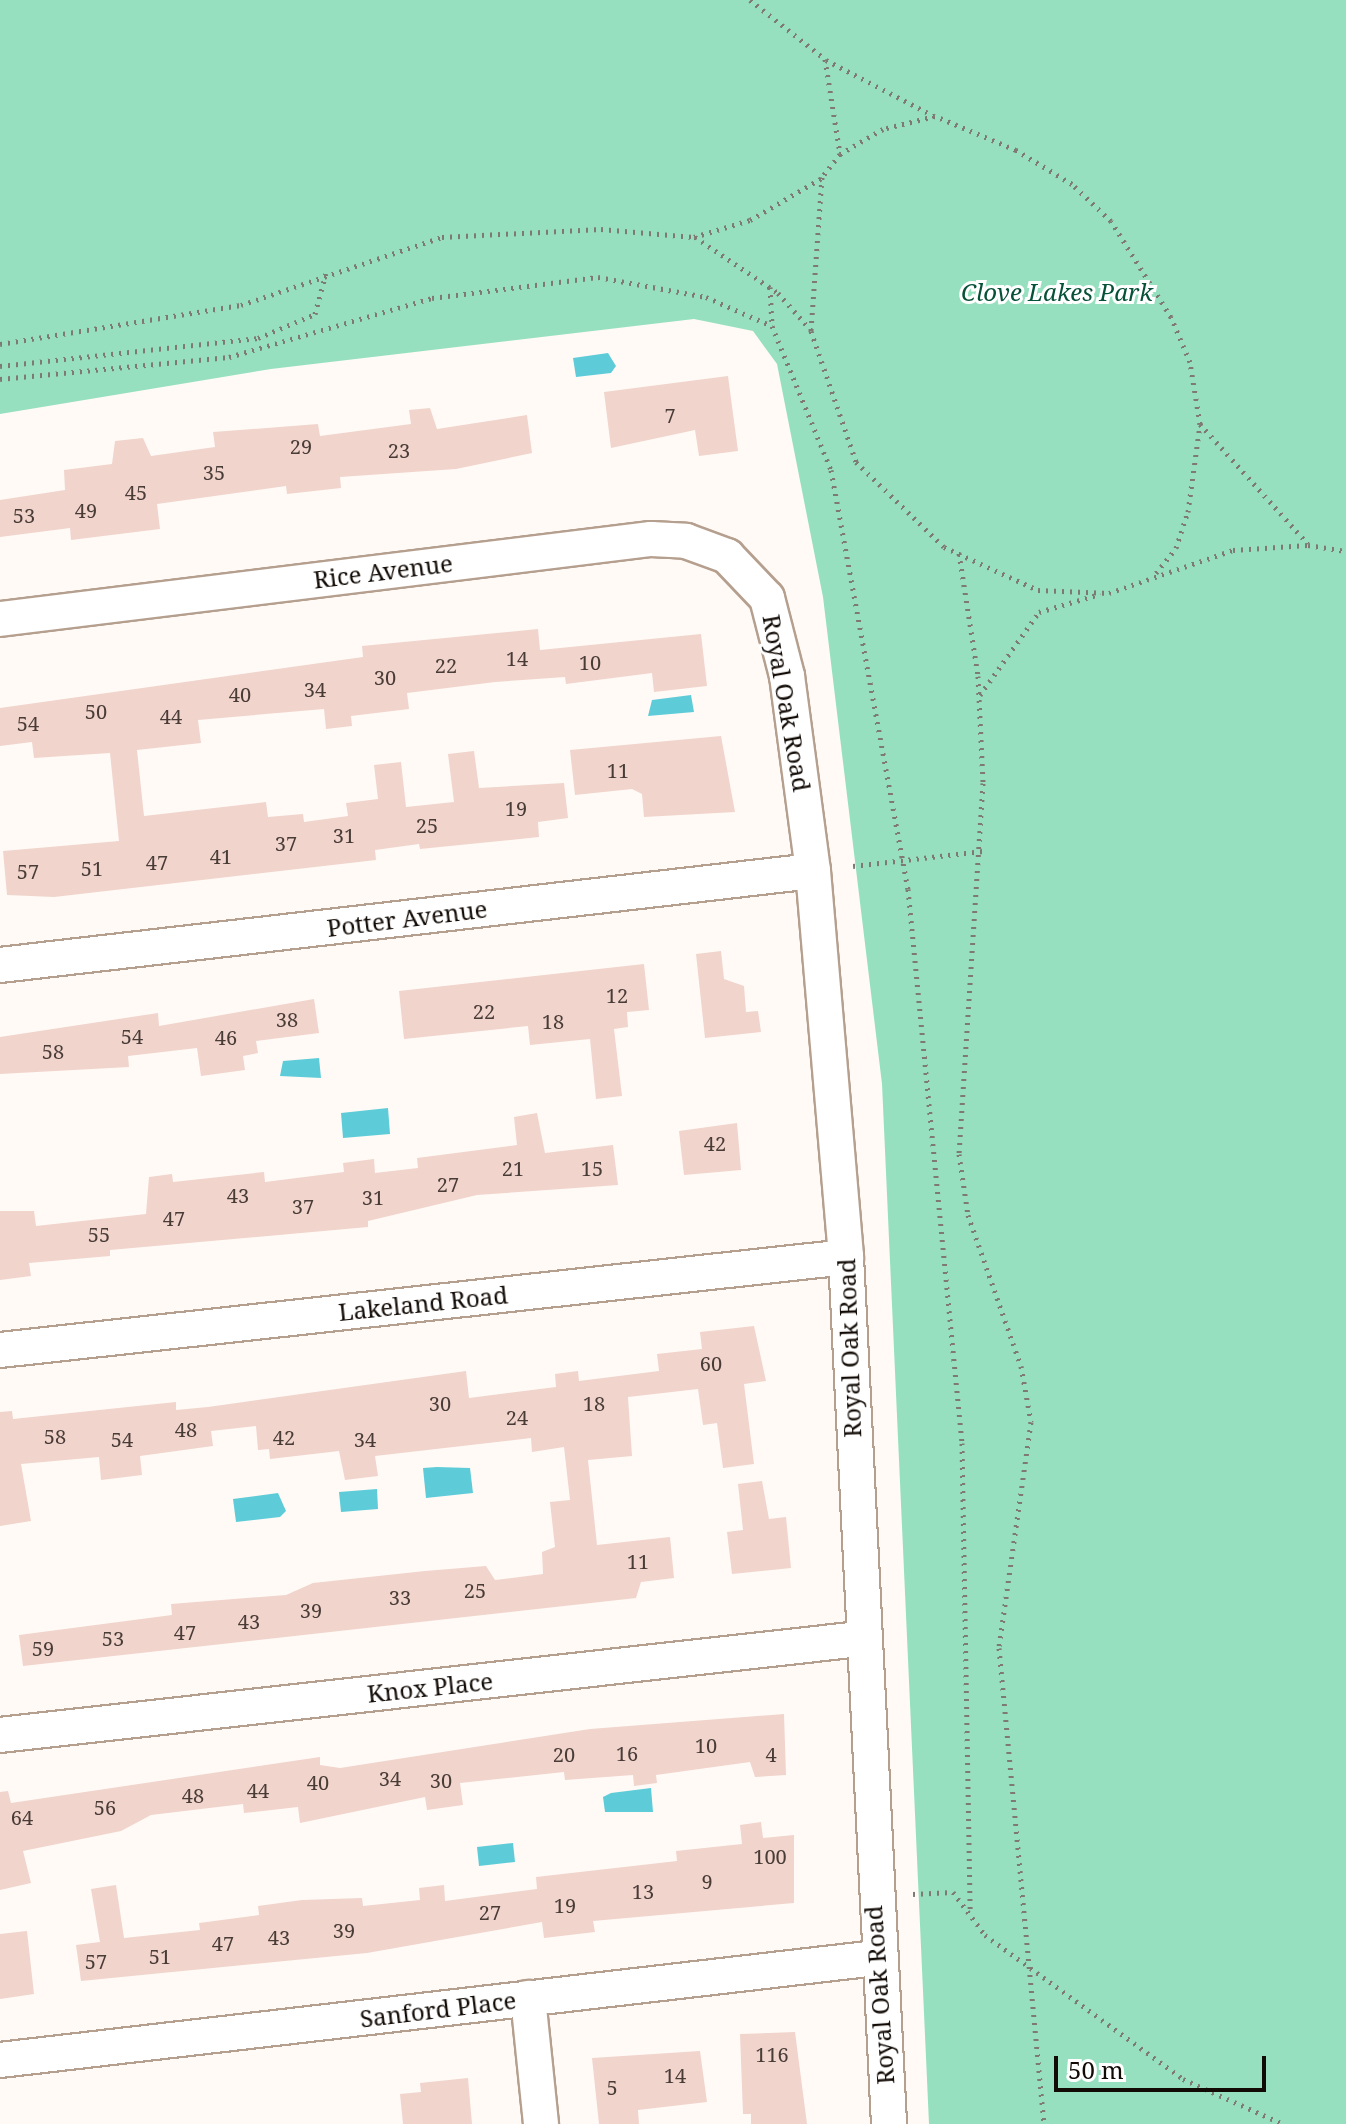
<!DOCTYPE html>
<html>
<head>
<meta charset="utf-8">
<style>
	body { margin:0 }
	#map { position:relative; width:1346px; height:2124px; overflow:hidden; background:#fffaf6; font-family:"Noto Serif",serif }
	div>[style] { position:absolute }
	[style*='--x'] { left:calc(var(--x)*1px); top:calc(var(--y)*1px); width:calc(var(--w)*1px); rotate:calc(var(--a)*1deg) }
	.green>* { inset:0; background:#97e0bf }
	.water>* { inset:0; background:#5eccd8 }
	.building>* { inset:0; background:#f1d4cc }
	.path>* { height:5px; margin-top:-2.5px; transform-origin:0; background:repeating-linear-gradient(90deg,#7f7974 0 2px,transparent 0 8px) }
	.roads { filter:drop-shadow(2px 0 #b59f8e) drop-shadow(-2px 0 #b59f8e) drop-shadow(0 2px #b59f8e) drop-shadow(0 -2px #b59f8e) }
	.minor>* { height:34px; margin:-17px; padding:0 17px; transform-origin:17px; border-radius:17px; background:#fff }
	span { translate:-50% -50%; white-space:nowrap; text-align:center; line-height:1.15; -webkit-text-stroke:6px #fff; paint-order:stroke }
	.number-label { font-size:20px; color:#493c37 }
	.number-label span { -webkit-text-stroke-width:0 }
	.park-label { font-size:24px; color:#075139; font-style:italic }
	.street-label { font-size:24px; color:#110a05 }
	.scale { position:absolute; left:1054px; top:2056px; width:212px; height:36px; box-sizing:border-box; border:4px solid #110a05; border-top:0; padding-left:10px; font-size:24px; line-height:28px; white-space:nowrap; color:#110a05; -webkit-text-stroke:6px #fff; paint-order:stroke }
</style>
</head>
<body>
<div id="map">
	<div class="green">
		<i style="clip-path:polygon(0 0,1346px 0,1346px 2124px,929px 2124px,882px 1084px,823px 597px,777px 364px,753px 331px,694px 319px,271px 369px,0 414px)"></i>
	</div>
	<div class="water">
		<i style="clip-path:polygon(608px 353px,616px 366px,611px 373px,576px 377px,573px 358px)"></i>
		<i style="clip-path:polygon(691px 695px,694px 712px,648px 716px,652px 700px)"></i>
		<i style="clip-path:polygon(319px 1058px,321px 1078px,280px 1076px,283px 1061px)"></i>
		<i style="clip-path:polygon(388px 1108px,390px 1134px,343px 1138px,341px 1113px)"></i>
		<i style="clip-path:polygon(437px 1467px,470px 1468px,473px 1493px,426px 1498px,423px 1468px)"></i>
		<i style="clip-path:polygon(377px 1489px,378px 1509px,341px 1512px,339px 1492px)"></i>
		<i style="clip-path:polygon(278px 1493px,286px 1511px,280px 1517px,236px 1522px,233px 1499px)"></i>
		<i style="clip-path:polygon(651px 1788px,653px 1812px,605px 1812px,603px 1797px,611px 1793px)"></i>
		<i style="clip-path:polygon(513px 1843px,515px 1862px,479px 1866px,477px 1847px)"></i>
	</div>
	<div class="building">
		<i style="clip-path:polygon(728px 376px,738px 451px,699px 456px,695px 430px,611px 448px,604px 392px)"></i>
		<i style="clip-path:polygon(430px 408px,437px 429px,527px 415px,532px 453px,456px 469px,340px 477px,341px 488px,287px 494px,286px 486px,157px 504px,160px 529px,71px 540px,70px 528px,0 537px,0 500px,65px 490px,64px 470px,112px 464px,115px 441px,143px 438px,151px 456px,215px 447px,213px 432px,318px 424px,320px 436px,411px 424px,409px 410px)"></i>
		<i style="clip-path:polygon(538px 629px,540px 650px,701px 634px,707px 686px,654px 692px,652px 673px,566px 684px,565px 677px,495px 682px,407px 693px,409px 709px,351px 716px,352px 726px,326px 729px,324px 709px,198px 720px,201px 743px,137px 750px,144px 816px,266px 802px,268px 817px,303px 814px,304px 822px,348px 816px,346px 803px,378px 799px,374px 765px,401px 762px,406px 807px,454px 802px,448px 754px,474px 751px,479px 788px,564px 783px,568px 818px,538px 822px,539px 837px,420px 849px,419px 844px,375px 850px,376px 860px,54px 897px,7px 895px,3px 851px,119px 841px,110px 753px,34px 758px,32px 742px,0 746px,0 708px,363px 657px,362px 646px)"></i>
		<i style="clip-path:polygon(721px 736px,735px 812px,644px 817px,642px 794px,632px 789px,575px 795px,570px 750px)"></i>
		<i style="clip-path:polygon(721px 951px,724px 979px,744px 986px,746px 1012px,758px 1011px,761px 1032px,705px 1038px,696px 954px)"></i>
		<i style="clip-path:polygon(644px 964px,649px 1010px,627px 1012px,628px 1027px,614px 1029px,622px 1096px,596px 1099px,590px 1039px,530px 1045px,528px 1026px,404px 1039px,399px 991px)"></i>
		<i style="clip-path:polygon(314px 999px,319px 1033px,256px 1041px,258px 1053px,243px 1056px,245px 1070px,201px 1076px,197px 1048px,128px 1056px,129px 1067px,0 1074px,0 1037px,158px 1013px,159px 1026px)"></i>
		<i style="clip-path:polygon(537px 1113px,545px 1153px,613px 1145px,618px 1185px,477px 1195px,368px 1221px,368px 1227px,110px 1250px,110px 1256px,29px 1263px,31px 1276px,0 1280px,0 1211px,34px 1211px,36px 1226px,146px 1214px,149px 1177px,172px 1174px,173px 1182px,264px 1172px,265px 1182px,344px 1172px,343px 1163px,374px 1159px,375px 1173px,418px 1168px,417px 1158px,517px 1145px,514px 1117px)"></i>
		<i style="clip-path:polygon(737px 1123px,741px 1170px,684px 1175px,679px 1131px)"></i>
		<i style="clip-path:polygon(754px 1326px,766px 1381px,744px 1384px,754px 1464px,723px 1468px,717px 1423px,703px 1425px,698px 1389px,628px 1397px,632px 1456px,588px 1460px,597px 1545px,670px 1537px,674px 1578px,641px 1582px,636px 1598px,23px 1666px,19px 1635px,172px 1615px,171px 1604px,286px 1595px,313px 1583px,425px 1571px,486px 1566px,495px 1580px,543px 1574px,542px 1552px,555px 1547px,550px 1502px,570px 1500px,564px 1447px,532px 1452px,531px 1438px,375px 1456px,378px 1476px,345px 1480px,339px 1451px,270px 1459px,269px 1449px,258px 1450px,256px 1426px,211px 1431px,213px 1446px,140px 1456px,142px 1475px,101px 1480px,99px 1457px,21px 1464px,31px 1521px,0 1526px,0 1412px,12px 1411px,13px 1419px,176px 1402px,176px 1410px,208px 1407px,466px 1371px,469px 1398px,556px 1387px,555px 1374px,578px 1371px,579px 1381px,659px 1371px,657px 1354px,702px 1349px,700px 1332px)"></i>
		<i style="clip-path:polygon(762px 1481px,769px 1519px,786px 1517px,791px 1568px,732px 1574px,727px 1532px,743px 1530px,738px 1484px)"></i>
		<i style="clip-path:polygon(784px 1714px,786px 1775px,755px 1777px,750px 1762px,656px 1775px,657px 1783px,634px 1786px,633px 1775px,565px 1780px,564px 1772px,460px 1783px,463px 1805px,427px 1810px,425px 1797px,300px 1823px,298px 1807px,244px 1813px,243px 1804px,151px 1815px,121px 1831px,23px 1851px,31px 1883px,0 1890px,0 1792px,8px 1791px,11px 1803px,320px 1757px,320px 1765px,340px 1768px,590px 1729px)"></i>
		<i style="clip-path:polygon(761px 1822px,763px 1838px,794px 1835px,794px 1903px,593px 1921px,595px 1932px,544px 1938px,542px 1922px,367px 1953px,81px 1981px,76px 1945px,100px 1942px,91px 1889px,116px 1885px,124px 1938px,200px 1930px,199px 1923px,259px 1915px,258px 1906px,302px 1900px,362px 1898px,363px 1906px,420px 1900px,419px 1888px,444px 1885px,445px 1901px,537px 1889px,536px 1877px,677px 1861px,676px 1851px,742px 1844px,740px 1825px)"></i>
		<i style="clip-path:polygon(27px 1931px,34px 1994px,0 1999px,0 1934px)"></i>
		<i style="clip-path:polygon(795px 2032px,807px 2124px,751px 2124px,751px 2114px,743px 2114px,740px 2034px)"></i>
		<i style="clip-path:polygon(700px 2051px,707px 2102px,638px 2110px,639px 2124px,599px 2124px,592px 2058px)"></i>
		<i style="clip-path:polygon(468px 2078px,472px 2124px,403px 2124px,400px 2094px,421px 2092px,420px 2083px)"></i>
	</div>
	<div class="path">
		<i style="--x:750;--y:0;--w:95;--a:38.2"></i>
		<i style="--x:825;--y:59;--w:96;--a:81"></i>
		<i style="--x:826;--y:60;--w:122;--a:27.4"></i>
		<i style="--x:695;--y:237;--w:100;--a:34"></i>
		<i style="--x:778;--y:293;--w:50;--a:48.3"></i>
		<i style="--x:770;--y:287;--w:38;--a:87"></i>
		<i style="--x:0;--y:344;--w:244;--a:-9.2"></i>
		<i style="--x:241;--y:305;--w:212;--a:-18.7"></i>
		<i style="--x:442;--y:237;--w:159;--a:-2.9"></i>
		<i style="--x:601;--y:229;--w:93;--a:4.9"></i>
		<i style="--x:694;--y:237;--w:59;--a:-16.9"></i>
		<i style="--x:750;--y:220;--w:83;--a:-30.3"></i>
		<i style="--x:0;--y:366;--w:260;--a:-6.2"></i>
		<i style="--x:258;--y:338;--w:62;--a:-22.8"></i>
		<i style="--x:315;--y:314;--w:42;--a:-75"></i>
		<i style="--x:0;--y:379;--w:230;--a:-5.5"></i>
		<i style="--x:229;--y:357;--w:211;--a:-16.2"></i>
		<i style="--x:432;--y:298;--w:167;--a:-7.2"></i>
		<i style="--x:598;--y:277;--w:110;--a:10.5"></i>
		<i style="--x:706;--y:297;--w:72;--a:23.7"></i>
		<i style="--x:772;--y:326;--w:156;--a:67.7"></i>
		<i style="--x:831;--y:470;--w:426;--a:79.6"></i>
		<i style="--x:908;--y:889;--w:557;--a:84.43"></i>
		<i style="--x:962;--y:1443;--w:468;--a:89"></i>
		<i style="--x:1200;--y:424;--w:161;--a:48"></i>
		<i style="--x:959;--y:553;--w:124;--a:81.2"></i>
		<i style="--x:978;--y:676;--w:107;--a:87.3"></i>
		<i style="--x:983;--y:783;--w:372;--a:93.7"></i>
		<i style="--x:959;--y:1154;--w:62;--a:81.6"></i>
		<i style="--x:968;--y:1215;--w:160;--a:70.7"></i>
		<i style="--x:1021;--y:1366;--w:57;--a:79.9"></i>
		<i style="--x:1031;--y:1422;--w:228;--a:98.1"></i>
		<i style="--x:999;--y:1648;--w:478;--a:84.6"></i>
		<i style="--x:1156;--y:573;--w:32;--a:-51"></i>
		<i style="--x:1176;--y:548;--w:38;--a:-72"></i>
		<i style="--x:1188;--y:512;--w:89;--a:-82.2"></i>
		<i style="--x:1200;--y:424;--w:63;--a:-99.2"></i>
		<i style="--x:1190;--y:362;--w:49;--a:-112.9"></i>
		<i style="--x:1171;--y:317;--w:113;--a:-122"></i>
		<i style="--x:1111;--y:221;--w:54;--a:-136.5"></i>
		<i style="--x:1072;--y:184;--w:66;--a:-148.7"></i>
		<i style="--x:1016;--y:150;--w:88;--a:-157.2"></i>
		<i style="--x:935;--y:116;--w:54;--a:166"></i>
		<i style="--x:883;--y:129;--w:50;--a:149.8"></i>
		<i style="--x:840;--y:154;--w:29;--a:128"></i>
		<i style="--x:822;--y:177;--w:154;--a:94.1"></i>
		<i style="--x:811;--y:331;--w:139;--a:71"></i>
		<i style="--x:856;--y:462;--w:122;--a:44"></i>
		<i style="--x:944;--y:547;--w:103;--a:24.6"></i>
		<i style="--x:1038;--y:590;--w:71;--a:2.4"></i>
		<i style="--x:1109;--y:593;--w:131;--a:-19.1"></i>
		<i style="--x:1233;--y:550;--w:75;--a:-3.8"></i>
		<i style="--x:1308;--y:545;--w:38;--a:9"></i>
		<i style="--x:980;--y:695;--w:102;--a:-54.6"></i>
		<i style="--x:1039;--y:612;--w:64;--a:-16.4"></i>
		<i style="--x:853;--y:866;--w:131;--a:-6.6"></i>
		<i style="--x:913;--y:1894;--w:40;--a:-2.9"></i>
		<i style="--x:953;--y:1892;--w:54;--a:53.3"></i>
		<i style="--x:985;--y:1935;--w:245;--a:36"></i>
		<i style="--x:1183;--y:2079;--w:110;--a:24.2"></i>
	</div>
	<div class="roads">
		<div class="minor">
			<i style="--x:0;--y:619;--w:656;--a:-7.01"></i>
			<i style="--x:651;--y:539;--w:35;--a:3"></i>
			<i style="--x:686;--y:541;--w:44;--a:20.1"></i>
			<i style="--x:727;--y:556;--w:58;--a:46.4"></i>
			<i style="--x:767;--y:598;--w:81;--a:75.6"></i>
			<i style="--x:787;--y:676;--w:197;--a:82.4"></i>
			<i style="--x:813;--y:871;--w:387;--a:85.1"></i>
			<i style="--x:846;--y:1257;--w:868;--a:87.16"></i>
			<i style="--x:0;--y:965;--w:818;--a:-6.6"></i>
			<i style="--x:0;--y:1350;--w:851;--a:-6.27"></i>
			<i style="--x:0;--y:1735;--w:865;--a:-6.37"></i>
			<i style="--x:528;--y:1998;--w:127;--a:84.1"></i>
			<i style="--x:0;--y:2060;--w:882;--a:-6.64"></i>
		</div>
	</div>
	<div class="number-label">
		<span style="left:670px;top:415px">7</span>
		<span style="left:301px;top:446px">29</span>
		<span style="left:399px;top:450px">23</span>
		<span style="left:214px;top:472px">35</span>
		<span style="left:136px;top:492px">45</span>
		<span style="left:86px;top:510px">49</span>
		<span style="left:24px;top:515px">53</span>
		<span style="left:517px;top:658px">14</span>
		<span style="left:590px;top:662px">10</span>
		<span style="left:446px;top:665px">22</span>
		<span style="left:385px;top:677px">30</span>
		<span style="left:315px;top:689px">34</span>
		<span style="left:240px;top:694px">40</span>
		<span style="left:96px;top:711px">50</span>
		<span style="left:171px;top:716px">44</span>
		<span style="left:28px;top:723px">54</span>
		<span style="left:618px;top:770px">11</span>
		<span style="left:516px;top:808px">19</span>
		<span style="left:427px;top:825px">25</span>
		<span style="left:344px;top:835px">31</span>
		<span style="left:286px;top:843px">37</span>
		<span style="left:221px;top:856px">41</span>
		<span style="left:157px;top:862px">47</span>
		<span style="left:92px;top:868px">51</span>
		<span style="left:28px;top:871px">57</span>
		<span style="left:617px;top:995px">12</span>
		<span style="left:484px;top:1011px">22</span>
		<span style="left:287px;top:1019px">38</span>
		<span style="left:553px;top:1021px">18</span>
		<span style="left:132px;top:1036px">54</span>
		<span style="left:226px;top:1037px">46</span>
		<span style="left:53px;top:1051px">58</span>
		<span style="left:715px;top:1143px">42</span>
		<span style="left:513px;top:1168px">21</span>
		<span style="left:592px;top:1168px">15</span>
		<span style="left:448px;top:1184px">27</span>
		<span style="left:238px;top:1195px">43</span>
		<span style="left:373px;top:1197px">31</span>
		<span style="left:303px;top:1206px">37</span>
		<span style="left:174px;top:1218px">47</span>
		<span style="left:99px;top:1234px">55</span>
		<span style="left:711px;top:1363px">60</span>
		<span style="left:440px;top:1403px">30</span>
		<span style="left:594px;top:1403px">18</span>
		<span style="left:517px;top:1417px">24</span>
		<span style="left:186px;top:1429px">48</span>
		<span style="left:55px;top:1436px">58</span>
		<span style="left:284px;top:1437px">42</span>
		<span style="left:122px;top:1439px">54</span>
		<span style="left:365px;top:1439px">34</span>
		<span style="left:638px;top:1561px">11</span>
		<span style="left:475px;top:1590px">25</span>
		<span style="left:400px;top:1597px">33</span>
		<span style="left:311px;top:1610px">39</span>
		<span style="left:249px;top:1621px">43</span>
		<span style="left:185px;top:1632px">47</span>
		<span style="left:113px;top:1638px">53</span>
		<span style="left:43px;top:1648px">59</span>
		<span style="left:706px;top:1745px">10</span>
		<span style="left:627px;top:1753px">16</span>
		<span style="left:564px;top:1754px">20</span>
		<span style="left:771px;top:1754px">4</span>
		<span style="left:390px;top:1778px">34</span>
		<span style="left:441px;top:1780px">30</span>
		<span style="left:318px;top:1782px">40</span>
		<span style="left:258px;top:1790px">44</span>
		<span style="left:193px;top:1795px">48</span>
		<span style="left:105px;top:1807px">56</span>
		<span style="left:22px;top:1817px">64</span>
		<span style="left:770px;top:1856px">100</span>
		<span style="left:707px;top:1881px">9</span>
		<span style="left:643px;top:1891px">13</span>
		<span style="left:565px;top:1905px">19</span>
		<span style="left:490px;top:1912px">27</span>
		<span style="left:344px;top:1930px">39</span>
		<span style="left:279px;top:1937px">43</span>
		<span style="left:223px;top:1943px">47</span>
		<span style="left:160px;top:1956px">51</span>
		<span style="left:96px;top:1961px">57</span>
		<span style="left:772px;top:2054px">116</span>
		<span style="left:675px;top:2075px">14</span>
		<span style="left:612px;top:2087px">5</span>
	</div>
	<div class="park-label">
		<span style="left:1057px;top:292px">Clove Lakes Park</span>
	</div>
	<div class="street-label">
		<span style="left:383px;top:571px;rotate:-7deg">Rice Avenue</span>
		<span style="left:787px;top:703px;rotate:80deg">Royal Oak Road</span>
		<span style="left:407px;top:918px;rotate:-7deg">Potter Avenue</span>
		<span style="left:423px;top:1303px;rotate:-6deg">Lakeland Road</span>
		<span style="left:849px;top:1348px;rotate:-92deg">Royal Oak Road</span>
		<span style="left:430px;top:1687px;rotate:-6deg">Knox Place</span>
		<span style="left:879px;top:1995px;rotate:-94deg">Royal Oak Road</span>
		<span style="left:438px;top:2009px;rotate:-7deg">Sanford Place</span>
	</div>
	<div class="scale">50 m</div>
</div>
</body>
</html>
